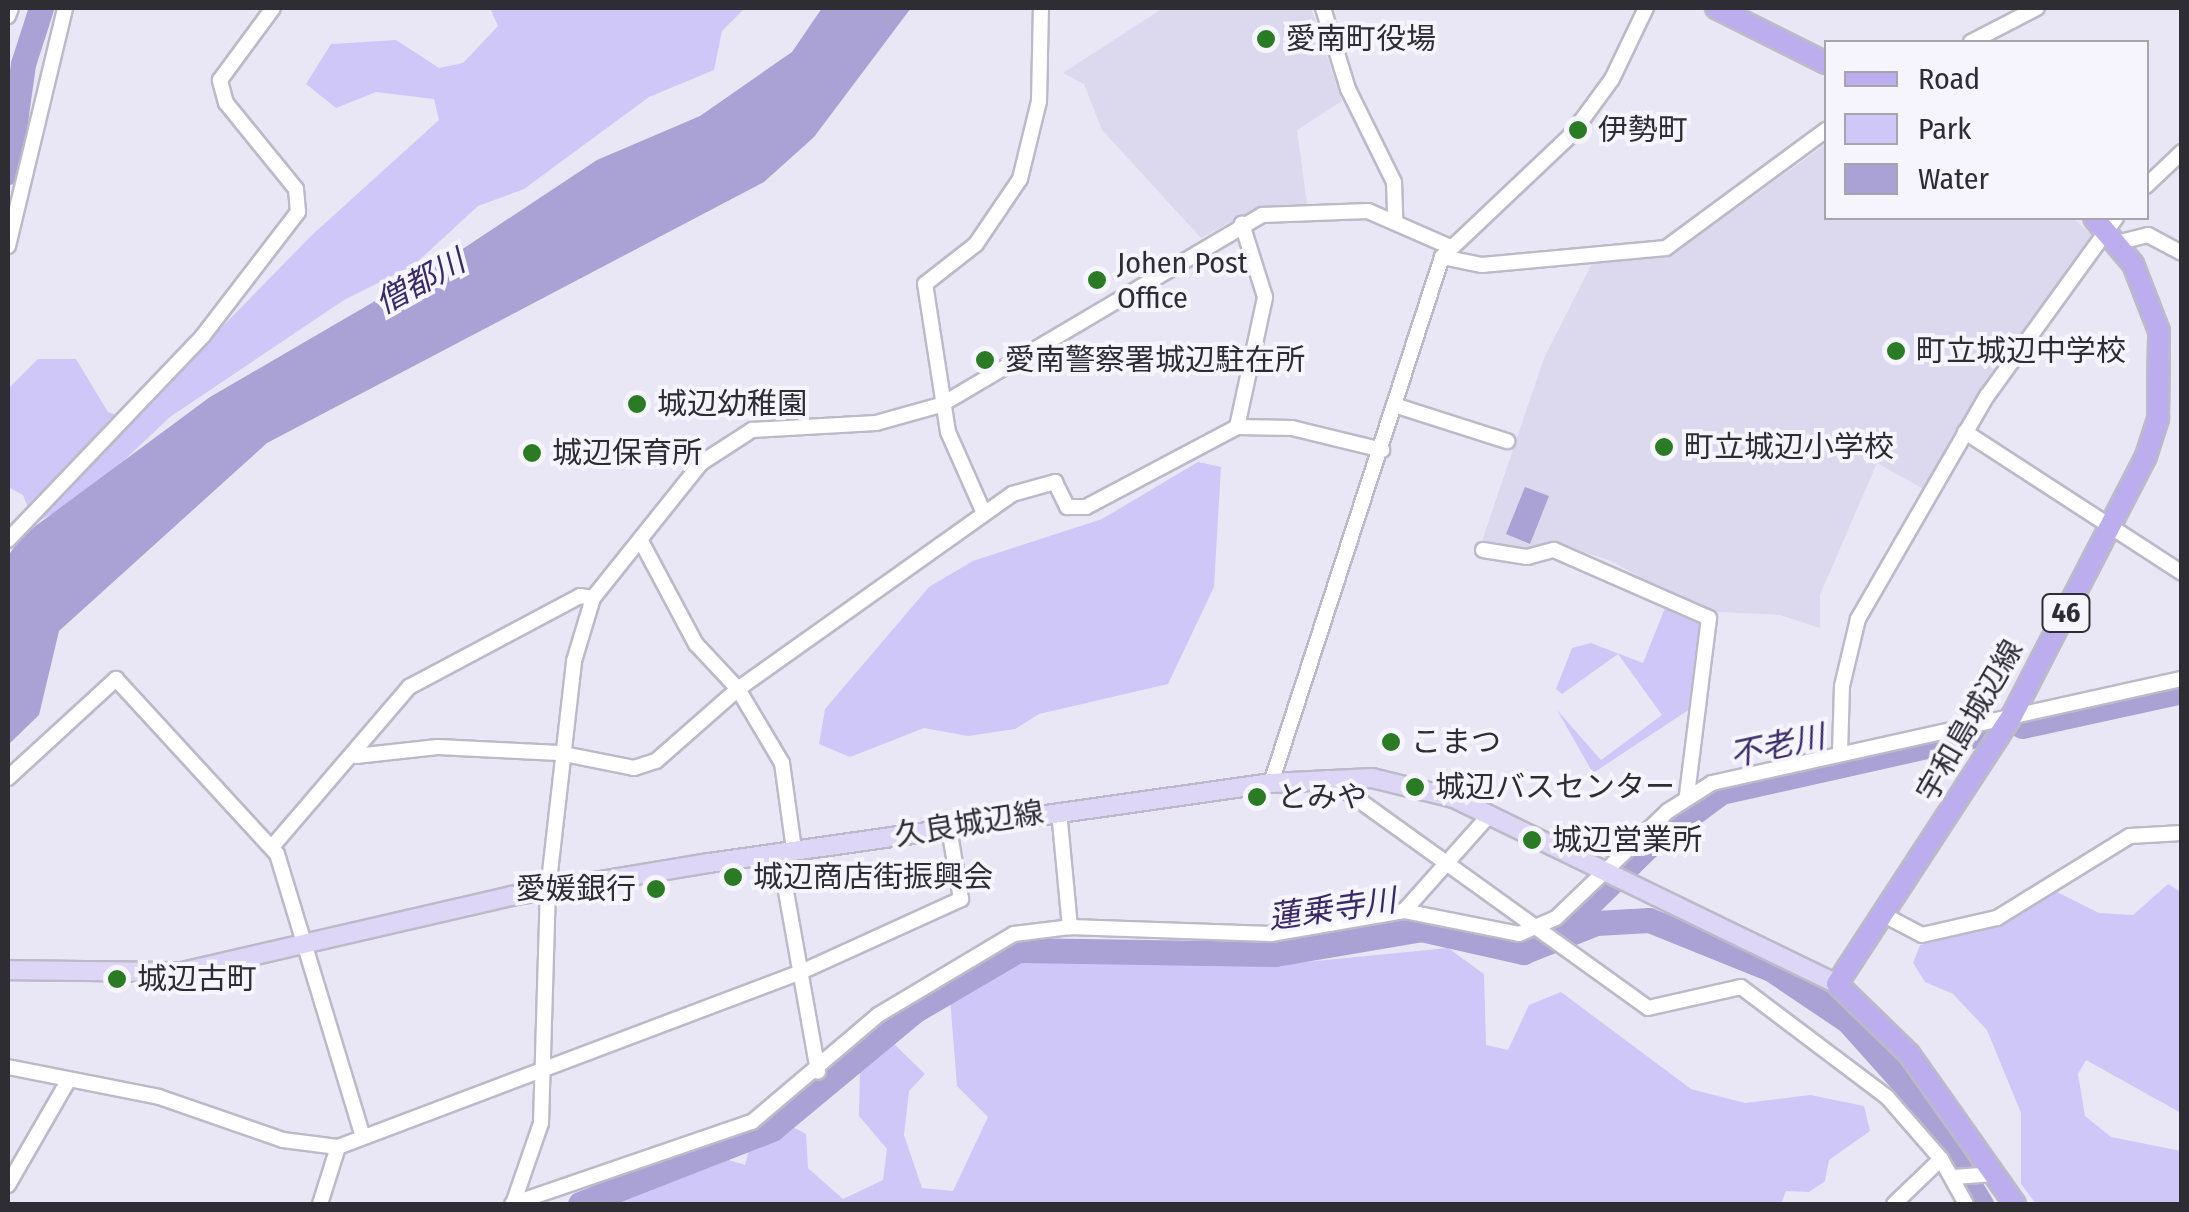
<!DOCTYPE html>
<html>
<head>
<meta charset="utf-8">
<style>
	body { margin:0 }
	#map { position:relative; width:2189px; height:1212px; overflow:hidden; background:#e9e7f6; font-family:"Fira Sans Condensed","Noto Sans JP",sans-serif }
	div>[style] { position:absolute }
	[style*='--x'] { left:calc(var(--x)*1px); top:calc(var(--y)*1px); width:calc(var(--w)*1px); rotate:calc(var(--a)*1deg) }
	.built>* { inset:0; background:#dcd9ef }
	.green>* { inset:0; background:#cfc7f8 }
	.water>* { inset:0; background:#aaa1d4 }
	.river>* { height:25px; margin:-12.5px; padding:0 12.5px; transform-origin:12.5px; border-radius:12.5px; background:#aaa1d4 }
	.roads { filter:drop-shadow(2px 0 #bcbac8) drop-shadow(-2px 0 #bcbac8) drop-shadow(0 2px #bcbac8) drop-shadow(0 -2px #bcbac8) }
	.street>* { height:14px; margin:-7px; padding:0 7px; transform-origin:7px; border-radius:7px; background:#fff }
	.secondary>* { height:18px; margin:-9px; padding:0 9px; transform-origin:9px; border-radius:9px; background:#ded6f6 }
	.primary>* { height:20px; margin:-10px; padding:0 10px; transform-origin:10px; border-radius:10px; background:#bcaeee }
	.dots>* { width:28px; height:28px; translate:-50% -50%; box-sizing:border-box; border:5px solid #f6f5fe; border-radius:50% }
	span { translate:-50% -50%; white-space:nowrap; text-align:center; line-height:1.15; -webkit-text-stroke:8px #f6f5fe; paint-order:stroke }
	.shield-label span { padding:2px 8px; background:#f6f5fe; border:2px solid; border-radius:8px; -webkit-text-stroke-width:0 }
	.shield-label { font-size:28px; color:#2e2d33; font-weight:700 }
	.poi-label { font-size:30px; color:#2e2d33 }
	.left { translate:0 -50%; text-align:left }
	.right { translate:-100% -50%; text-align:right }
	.street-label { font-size:30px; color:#2e2d33 }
	.water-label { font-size:32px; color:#3a2a67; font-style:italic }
	.frame { position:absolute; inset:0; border:10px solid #2e2d33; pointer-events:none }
	.legend { position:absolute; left:1824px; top:40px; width:325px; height:180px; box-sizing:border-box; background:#f6f5fe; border:2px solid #a6a5ad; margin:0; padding:12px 18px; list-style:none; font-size:30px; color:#2e2d33 }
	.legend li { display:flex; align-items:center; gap:20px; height:50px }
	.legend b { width:50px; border:2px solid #a6a5ad }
</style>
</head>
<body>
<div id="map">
	<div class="built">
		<i style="clip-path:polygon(1163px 8px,1311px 8px,1342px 101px,1297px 130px,1307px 203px,1236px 219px,1201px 238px,1102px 130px,1084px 84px,1063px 73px)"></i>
		<i style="clip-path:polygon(1826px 144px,1826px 218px,2073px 218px,2094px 237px,1925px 490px,1877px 463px,1820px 595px,1820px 628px,1780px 615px,1701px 611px,1611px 561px,1553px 542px,1530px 552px,1482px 541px,1544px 358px,1592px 263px,1676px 252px)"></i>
	</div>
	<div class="green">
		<i style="clip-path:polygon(490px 8px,745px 8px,722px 31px,714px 70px,649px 97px,524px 189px,478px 206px,414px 265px,344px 300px,170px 417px,83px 499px,34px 523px,23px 495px,8px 487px,8px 389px,38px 359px,76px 359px,108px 412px,131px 420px,312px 235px,439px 120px,434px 99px,376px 92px,336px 108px,306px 84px,331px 44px,396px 40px,439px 68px,463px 63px,498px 26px)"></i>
		<i style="clip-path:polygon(1198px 462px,1221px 467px,1214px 587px,1168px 684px,1039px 714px,1015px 729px,968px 736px,924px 728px,850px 757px,819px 744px,825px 709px,929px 587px,973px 561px,1102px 519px)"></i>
		<i style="clip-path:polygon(1667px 603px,1705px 622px,1693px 707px,1593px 773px,1557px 710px,1601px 760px,1662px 715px,1618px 654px,1562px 694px,1556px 689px,1572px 648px,1591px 643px,1643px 663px)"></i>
		<i style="clip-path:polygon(2168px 884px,2181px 892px,2181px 1113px,2086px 1060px,2078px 1074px,2085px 1116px,2111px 1137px,2181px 1151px,2181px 1204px,2036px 1204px,2021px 1184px,2021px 1113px,1987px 1030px,1953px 994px,1925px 982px,1913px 963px,1920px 945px,1986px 929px,2057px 892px,2099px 913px,2133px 915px)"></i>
		<i style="clip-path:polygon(1097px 948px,1275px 965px,1448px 948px,1484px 974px,1486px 1045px,1508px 1050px,1529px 1005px,1561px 992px,1691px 1089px,1745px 1103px,1810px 1095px,1864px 1106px,1870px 1131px,1829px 1160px,1825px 1181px,1809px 1192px,1786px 1191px,1781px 1204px,586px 1204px,722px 1158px,745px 1165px,749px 1149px,789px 1125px,806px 1134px,808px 1168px,843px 1199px,883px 1180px,887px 1149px,859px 1116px,860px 1067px,890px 1040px,925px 1074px,909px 1091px,904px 1135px,922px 1188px,953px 1191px,988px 1117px,957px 1086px,950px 998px,1026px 954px)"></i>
	</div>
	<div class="water">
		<i style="clip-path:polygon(822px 8px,911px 8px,814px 137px,764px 182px,267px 443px,59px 631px,39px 715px,8px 745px,8px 556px,22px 536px,210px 397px,449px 258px,597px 160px,700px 116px,792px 52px)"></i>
		<i style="clip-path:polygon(1525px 487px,1549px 496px,1530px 544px,1506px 534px)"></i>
	</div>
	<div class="river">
		<i style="--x:8;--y:172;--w:109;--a:-82.1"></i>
		<i style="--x:23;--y:64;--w:59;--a:-72.2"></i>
		<i style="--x:2022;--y:726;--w:164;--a:-12.3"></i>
		<i style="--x:1575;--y:929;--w:23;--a:-65"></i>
		<i style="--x:1585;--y:908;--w:87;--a:-44.5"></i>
		<i style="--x:1647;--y:847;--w:92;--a:-36.6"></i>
		<i style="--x:1721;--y:792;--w:271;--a:-12.6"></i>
		<i style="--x:580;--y:1204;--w:206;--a:-21.3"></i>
		<i style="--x:772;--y:1129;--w:185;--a:-39.7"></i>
		<i style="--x:914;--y:1011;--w:121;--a:-30.4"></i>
		<i style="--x:1018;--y:950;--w:257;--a:0.9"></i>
		<i style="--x:1275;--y:954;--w:148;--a:-9.7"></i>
		<i style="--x:1421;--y:929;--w:105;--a:12.7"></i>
		<i style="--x:1523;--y:952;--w:79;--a:-21.7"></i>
		<i style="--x:1596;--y:923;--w:53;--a:-3.2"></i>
		<i style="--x:1649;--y:920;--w:131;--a:21.9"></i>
		<i style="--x:1771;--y:969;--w:93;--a:34"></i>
		<i style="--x:1848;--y:1021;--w:101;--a:48.2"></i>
		<i style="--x:1915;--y:1096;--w:127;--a:58.6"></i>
	</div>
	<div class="roads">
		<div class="street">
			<i style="--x:1323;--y:8;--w:85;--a:72.8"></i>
			<i style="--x:1348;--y:89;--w:104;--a:63.7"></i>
			<i style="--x:1394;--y:182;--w:36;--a:88"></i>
			<i style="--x:8;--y:16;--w:9;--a:-69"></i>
			<i style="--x:1971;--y:42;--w:74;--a:-27.3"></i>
			<i style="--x:2146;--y:186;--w:50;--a:-43.4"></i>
			<i style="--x:2120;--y:242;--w:29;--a:-14"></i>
			<i style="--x:2148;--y:235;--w:38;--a:28"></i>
			<i style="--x:8;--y:246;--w:245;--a:-76.5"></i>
			<i style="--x:1442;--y:257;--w:41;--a:11.3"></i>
			<i style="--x:1482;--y:265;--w:185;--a:-5.3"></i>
			<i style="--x:1666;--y:248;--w:199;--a:-36.4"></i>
			<i style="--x:1394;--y:405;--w:119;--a:17.7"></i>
			<i style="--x:1237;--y:427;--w:133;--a:-77.8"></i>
			<i style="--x:1265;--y:297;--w:77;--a:-107.5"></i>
			<i style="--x:1965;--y:432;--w:259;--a:33"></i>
			<i style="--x:983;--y:511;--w:86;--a:-113.9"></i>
			<i style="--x:948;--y:432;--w:150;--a:-98.8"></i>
			<i style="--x:925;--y:284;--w:65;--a:-38.1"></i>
			<i style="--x:976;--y:244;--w:78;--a:-55.9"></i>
			<i style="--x:1020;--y:179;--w:80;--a:-76.3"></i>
			<i style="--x:1039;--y:101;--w:93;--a:-88.8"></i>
			<i style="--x:8;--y:540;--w:281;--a:-46.3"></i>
			<i style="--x:202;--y:337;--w:158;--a:-52.5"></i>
			<i style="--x:298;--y:212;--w:23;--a:-95"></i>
			<i style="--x:296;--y:189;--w:111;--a:-129.1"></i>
			<i style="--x:226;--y:103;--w:24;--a:-105"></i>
			<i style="--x:220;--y:80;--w:89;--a:-53.6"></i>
			<i style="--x:642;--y:543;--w:115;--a:61.9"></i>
			<i style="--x:696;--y:644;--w:62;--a:47"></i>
			<i style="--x:738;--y:689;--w:86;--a:59.3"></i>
			<i style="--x:782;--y:763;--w:88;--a:82.1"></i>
			<i style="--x:1483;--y:550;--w:45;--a:9"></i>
			<i style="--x:1527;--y:557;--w:28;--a:-15"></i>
			<i style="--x:1554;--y:550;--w:169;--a:23.7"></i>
			<i style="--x:1709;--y:618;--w:178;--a:97.1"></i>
			<i style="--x:1840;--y:753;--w:67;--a:-88.3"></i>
			<i style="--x:1842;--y:686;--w:69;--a:-76.6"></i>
			<i style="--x:1858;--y:619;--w:258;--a:-60"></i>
			<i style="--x:1987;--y:396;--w:220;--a:-54.1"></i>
			<i style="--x:356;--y:756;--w:82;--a:-6.3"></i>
			<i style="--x:438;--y:747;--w:121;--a:2.8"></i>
			<i style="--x:559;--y:753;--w:76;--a:11.3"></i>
			<i style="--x:634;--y:768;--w:23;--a:-18"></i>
			<i style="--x:656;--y:761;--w:109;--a:-41.3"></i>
			<i style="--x:738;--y:689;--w:336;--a:-35.4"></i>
			<i style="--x:1012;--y:494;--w:45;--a:-15.6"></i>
			<i style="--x:1055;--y:482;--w:28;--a:64"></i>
			<i style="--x:1067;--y:507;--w:19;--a:0"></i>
			<i style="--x:1086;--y:507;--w:171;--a:-27.9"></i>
			<i style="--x:1237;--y:427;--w:55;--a:1"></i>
			<i style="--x:1292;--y:428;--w:93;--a:13.7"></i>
			<i style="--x:8;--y:778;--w:147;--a:-42.5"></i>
			<i style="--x:116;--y:679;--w:238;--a:47.4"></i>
			<i style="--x:277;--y:854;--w:293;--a:73.1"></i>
			<i style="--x:1328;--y:778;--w:394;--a:35.7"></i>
			<i style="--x:1648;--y:1008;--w:95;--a:-12.7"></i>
			<i style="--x:1741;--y:987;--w:183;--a:37"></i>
			<i style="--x:1887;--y:1097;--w:82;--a:48.9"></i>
			<i style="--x:1941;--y:1159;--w:51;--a:60.9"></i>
			<i style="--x:1271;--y:783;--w:553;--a:-71.99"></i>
			<i style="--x:1442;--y:257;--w:178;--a:-43.4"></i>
			<i style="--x:1571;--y:135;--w:69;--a:-53.8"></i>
			<i style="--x:1612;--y:79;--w:79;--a:-64.4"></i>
			<i style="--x:1059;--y:811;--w:117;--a:84.6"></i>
			<i style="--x:272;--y:847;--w:211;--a:-49.4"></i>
			<i style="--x:409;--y:687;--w:194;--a:-28"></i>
			<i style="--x:580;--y:596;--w:13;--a:9"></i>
			<i style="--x:779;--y:852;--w:223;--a:79.9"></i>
			<i style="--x:1404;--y:911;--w:130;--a:-48.4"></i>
			<i style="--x:1882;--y:914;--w:45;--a:27.7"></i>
			<i style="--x:1922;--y:935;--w:77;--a:-12.8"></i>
			<i style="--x:1997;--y:918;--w:156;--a:-31.7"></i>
			<i style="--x:2130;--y:836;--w:52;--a:-3.3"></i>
			<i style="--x:8;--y:1067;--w:154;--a:11.2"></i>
			<i style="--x:159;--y:1097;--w:131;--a:19.1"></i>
			<i style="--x:283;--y:1140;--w:55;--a:7.3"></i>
			<i style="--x:338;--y:1147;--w:495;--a:-20.7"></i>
			<i style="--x:801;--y:972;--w:176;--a:-24.5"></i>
			<i style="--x:961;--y:899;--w:72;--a:-99.6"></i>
			<i style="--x:1953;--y:1177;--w:42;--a:-4.1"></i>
			<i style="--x:8;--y:1185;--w:118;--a:-60"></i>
			<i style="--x:320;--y:1204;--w:60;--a:-72.5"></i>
			<i style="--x:512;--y:1204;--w:254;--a:-18.9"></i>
			<i style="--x:752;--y:1122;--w:165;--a:-40.3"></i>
			<i style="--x:878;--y:1015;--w:158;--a:-30.8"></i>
			<i style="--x:1014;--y:934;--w:56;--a:-7.1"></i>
			<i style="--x:1070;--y:927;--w:201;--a:2"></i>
			<i style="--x:1271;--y:934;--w:135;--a:-9.8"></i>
			<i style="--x:1404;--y:911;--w:117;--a:11.3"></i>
			<i style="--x:1519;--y:934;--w:40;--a:-23.4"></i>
			<i style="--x:1556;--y:918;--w:155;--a:-43.7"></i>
			<i style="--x:1668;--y:811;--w:52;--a:-32.5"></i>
			<i style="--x:1712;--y:783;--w:481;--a:-12.5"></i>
			<i style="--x:513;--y:1204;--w:86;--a:-70.9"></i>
			<i style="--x:541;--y:1123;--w:233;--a:-88.3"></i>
			<i style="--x:548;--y:890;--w:230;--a:-83.5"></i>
			<i style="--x:574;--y:661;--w:66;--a:-73.2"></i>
			<i style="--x:593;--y:598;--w:173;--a:-51.3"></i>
			<i style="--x:701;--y:463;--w:61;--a:-32.9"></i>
			<i style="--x:752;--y:430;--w:124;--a:-3.2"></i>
			<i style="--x:876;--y:423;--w:67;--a:-15.5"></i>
			<i style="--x:941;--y:405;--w:373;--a:-30.6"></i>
			<i style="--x:1262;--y:215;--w:106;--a:-2.2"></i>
			<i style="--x:1368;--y:211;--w:87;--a:23.6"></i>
			<i style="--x:1894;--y:1204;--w:65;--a:-43.8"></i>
		</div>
		<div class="secondary">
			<i style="--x:8;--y:970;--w:174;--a:0.7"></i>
			<i style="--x:182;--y:972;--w:338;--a:-13"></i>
			<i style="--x:511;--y:896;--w:201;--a:-9.5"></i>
			<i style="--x:709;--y:863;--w:568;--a:-8.1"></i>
			<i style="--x:1271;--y:783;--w:101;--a:-2.8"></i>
			<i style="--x:1372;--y:778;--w:84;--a:13.7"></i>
			<i style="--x:1454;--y:798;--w:426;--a:25.9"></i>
		</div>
		<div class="primary">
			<i style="--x:1716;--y:8;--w:123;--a:26.6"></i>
			<i style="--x:2015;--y:1204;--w:184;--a:-125.2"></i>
			<i style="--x:1909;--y:1054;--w:100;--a:-135.8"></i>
			<i style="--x:1837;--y:984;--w:320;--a:-56.9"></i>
			<i style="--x:2012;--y:716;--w:292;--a:-62.7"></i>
			<i style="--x:2146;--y:456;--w:40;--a:-72"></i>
			<i style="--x:2158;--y:418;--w:87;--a:-89.3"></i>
			<i style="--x:2159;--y:331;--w:72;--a:-111.2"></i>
			<i style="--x:2133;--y:264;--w:60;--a:-130.3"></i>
		</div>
	</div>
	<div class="dots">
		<i style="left:1266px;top:39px;background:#2b7b25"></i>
		<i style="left:1578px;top:130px;background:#2b7b25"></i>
		<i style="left:1097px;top:280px;background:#2b7b25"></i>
		<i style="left:1896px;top:351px;background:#2b7b25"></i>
		<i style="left:985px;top:360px;background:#2b7b25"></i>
		<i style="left:637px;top:404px;background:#2b7b25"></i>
		<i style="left:1664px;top:447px;background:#2b7b25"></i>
		<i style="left:532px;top:453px;background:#2b7b25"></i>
		<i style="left:1391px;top:742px;background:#2b7b25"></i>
		<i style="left:1415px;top:787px;background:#2b7b25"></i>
		<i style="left:1257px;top:797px;background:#2b7b25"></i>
		<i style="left:1532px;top:840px;background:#2b7b25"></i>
		<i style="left:733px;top:877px;background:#2b7b25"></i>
		<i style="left:656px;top:889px;background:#2b7b25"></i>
		<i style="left:117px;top:979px;background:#2b7b25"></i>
	</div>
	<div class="shield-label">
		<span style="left:2066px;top:613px">46</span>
	</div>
	<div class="poi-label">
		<span class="left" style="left:1286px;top:39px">愛南町役場</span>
		<span class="left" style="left:1598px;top:130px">伊勢町</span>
		<span class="left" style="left:1117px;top:280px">Johen Post<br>Office</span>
		<span class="left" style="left:1916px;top:351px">町立城辺中学校</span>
		<span class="left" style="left:1005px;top:360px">愛南警察署城辺駐在所</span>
		<span class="left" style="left:657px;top:404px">城辺幼稚園</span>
		<span class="left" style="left:1684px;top:447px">町立城辺小学校</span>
		<span class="left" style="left:552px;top:453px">城辺保育所</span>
		<span class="left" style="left:1411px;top:742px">こまつ</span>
		<span class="left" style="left:1435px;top:787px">城辺バスセンター</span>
		<span class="left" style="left:1277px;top:797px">とみや</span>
		<span class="left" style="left:1552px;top:840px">城辺営業所</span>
		<span class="left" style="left:753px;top:877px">城辺商店街振興会</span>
		<span class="right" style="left:636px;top:889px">愛媛銀行</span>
		<span class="left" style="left:137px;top:979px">城辺古町</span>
	</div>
	<div class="street-label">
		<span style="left:1970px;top:721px;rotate:-60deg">宇和島城辺線</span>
		<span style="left:969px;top:824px;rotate:-9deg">久良城辺線</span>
	</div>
	<div class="water-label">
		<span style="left:420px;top:282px;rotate:-29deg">僧都川</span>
		<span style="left:1777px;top:746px;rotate:-12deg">不老川</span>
		<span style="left:1332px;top:909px;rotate:-8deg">蓮乗寺川</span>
	</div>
	<div class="frame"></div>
	<ul class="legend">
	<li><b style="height:12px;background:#bcaeee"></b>Road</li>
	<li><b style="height:28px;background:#cfc7f8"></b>Park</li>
	<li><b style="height:28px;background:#aaa1d4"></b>Water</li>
	</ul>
</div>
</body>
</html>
